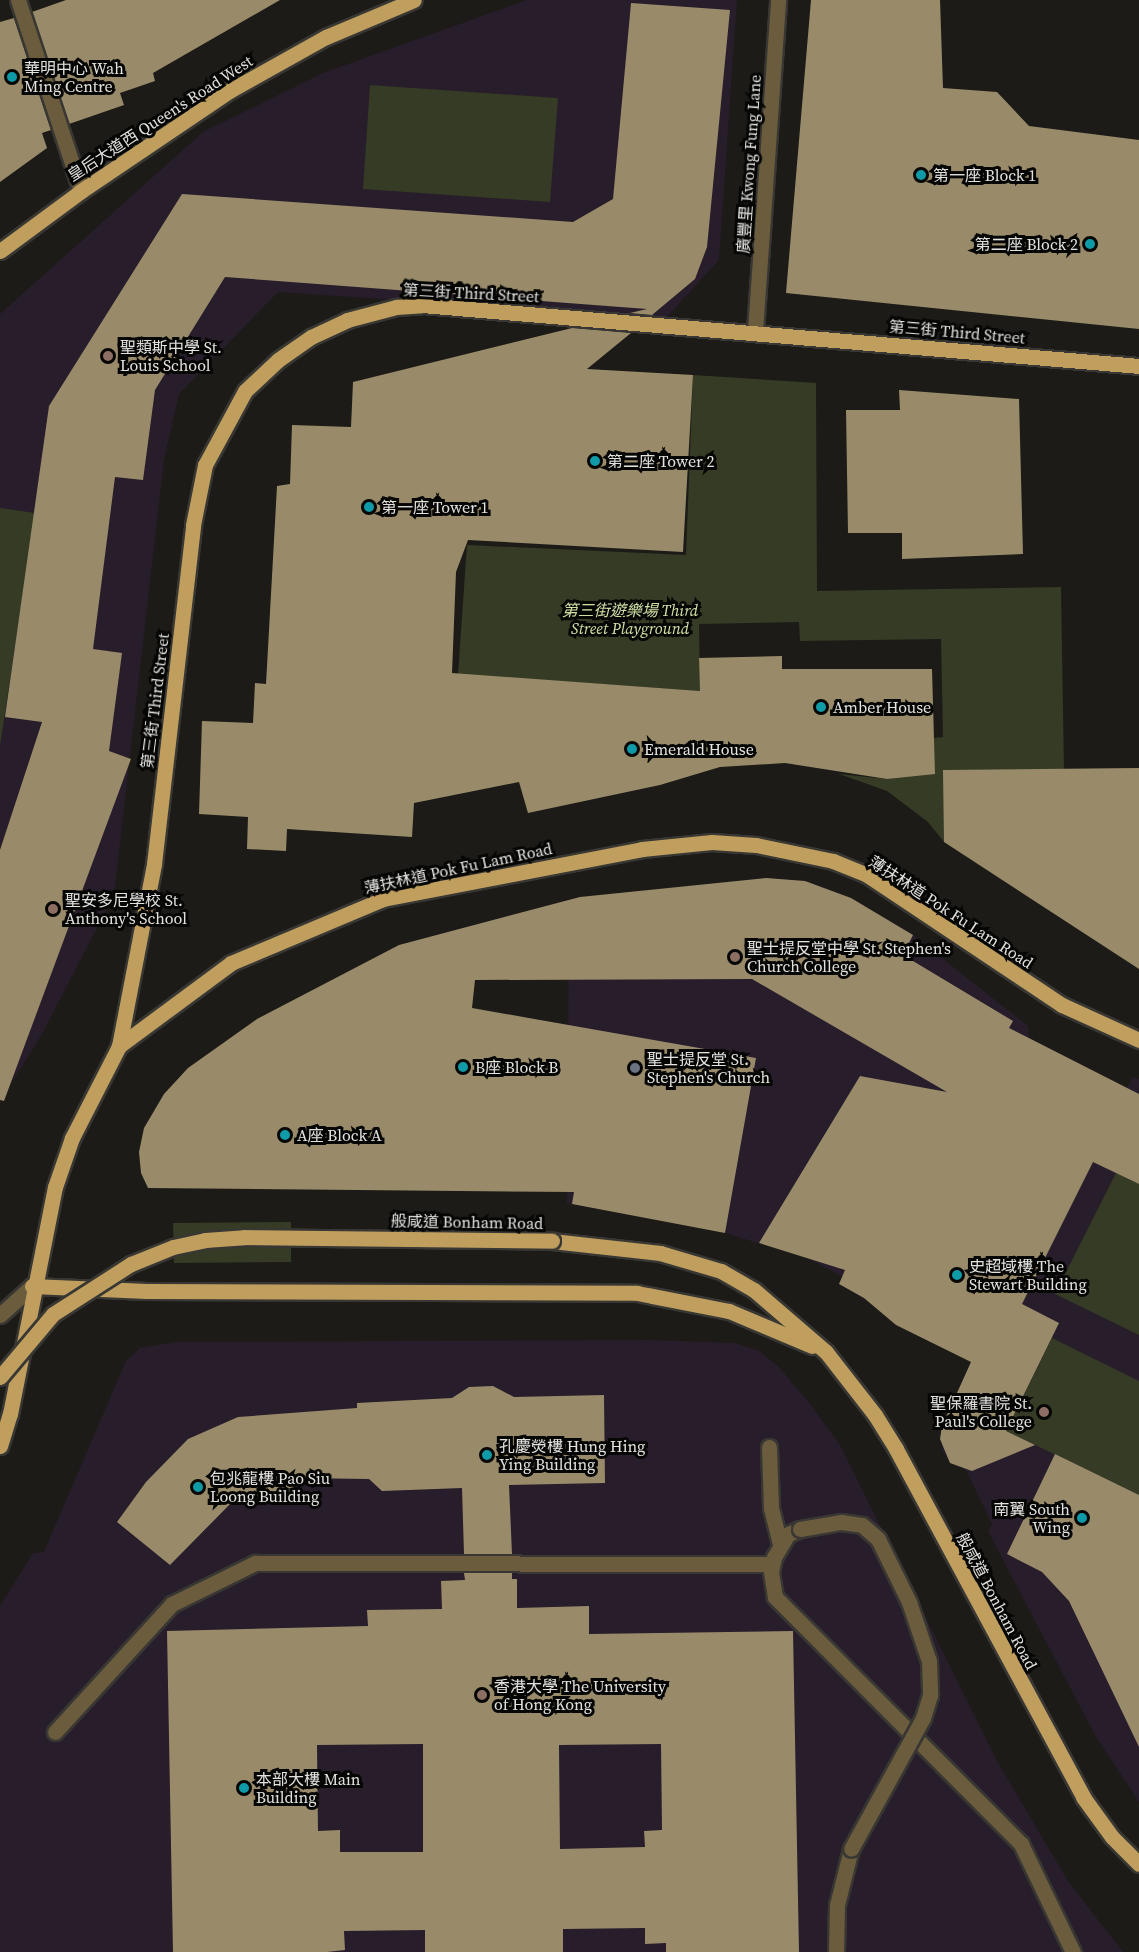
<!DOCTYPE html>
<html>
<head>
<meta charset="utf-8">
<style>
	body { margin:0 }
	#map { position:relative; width:1139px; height:1952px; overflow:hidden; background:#1c1b17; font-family:"Source Serif 4","Noto Sans TC",serif }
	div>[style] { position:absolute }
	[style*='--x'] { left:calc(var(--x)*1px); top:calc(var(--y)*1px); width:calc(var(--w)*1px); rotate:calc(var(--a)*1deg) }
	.education>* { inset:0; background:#281d2b }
	.green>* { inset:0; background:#353b24 }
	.building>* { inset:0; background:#998b6a }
	.roads { filter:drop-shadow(2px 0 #383733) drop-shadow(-2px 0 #383733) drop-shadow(0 2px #383733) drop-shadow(0 -2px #383733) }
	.minor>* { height:15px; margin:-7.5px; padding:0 7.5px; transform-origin:7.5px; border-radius:7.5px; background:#6c5c3e }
	.major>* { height:15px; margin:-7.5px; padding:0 7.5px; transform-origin:7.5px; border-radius:7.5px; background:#c09f5e }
	.bridges { filter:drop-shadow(2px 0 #383733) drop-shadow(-2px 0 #383733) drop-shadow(0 2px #383733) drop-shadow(0 -2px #383733) }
	.minor-bridge>* { height:15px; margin:-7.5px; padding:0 7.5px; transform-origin:7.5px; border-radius:7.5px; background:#6c5c3e }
	.major-bridge>* { height:15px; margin:-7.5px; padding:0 7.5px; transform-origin:7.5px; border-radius:7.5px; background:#c09f5e }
	.dots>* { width:16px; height:16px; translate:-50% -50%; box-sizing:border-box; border:3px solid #060605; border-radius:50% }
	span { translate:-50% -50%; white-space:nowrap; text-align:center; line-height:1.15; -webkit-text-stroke:6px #060605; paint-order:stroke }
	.poi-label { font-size:16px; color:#e3e2df }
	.left { translate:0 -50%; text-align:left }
	.right { translate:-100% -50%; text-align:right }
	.street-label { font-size:16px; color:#e3e2df }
	.park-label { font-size:16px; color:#d0e0a5; font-style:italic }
</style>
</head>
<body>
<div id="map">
	<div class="education">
		<i style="clip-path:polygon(527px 0,737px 0,719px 260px,666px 318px,278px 292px,179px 394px,164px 460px,114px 895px,42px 1034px,0 1101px,0 314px,203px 132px,323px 73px)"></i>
		<i style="clip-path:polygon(766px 878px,805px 881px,851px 898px,913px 935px,1028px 1026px,1029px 1038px,1127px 1088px,1133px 1077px,1139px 1079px,1139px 1802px,1096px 1737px,988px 1531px,992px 1524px,966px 1470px,950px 1463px,942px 1450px,942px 1426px,971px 1362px,839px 1284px,842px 1277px,798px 1252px,754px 1242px,726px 1233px,727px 1230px,567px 1203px,569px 900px)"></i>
		<i style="clip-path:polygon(649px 1340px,735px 1343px,759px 1351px,779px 1367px,810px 1404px,840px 1445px,997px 1761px,1068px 1881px,1123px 1952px,0 1952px,0 1606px,33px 1553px,44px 1552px,126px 1361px,140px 1348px,175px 1342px)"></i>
	</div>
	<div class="green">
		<i style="clip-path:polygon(370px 85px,558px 98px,550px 202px,363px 189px)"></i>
		<i style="clip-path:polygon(693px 375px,816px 383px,817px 591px,1061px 587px,1064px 769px,944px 842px,928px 822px,887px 791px,839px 774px,887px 779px,934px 772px,934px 738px,943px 737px,941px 639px,800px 641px,799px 622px,699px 624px,700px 691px,458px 674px,467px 545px,686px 555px)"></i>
		<i style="clip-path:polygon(0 508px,35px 513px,0 746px)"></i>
		<i style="clip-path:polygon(1116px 1173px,1139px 1184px,1139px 1335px,1055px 1294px)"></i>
		<i style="clip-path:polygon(291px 1222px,291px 1262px,174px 1263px,173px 1223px)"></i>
		<i style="clip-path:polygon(1052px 1338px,1139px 1381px,1139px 1495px,1006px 1431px)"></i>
	</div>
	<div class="building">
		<i style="clip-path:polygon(66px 0,280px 0,153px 73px,155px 81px,120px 93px,124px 105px,69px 124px,32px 12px)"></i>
		<i style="clip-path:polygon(811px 0,940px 0,943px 88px,997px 92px,1029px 126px,1139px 140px,1139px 329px,786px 293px)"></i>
		<i style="clip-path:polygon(631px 3px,730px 10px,707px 247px,695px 279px,652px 315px,630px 313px,647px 309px,225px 277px,155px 390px,143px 480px,115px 477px,93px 649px,122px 653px,109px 751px,131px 759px,4px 1101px,0 1100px,0 850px,42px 722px,5px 717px,49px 406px,182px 194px,573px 222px,613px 199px)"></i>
		<i style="clip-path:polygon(14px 18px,51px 130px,42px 133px,47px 148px,0 182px,0 22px)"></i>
		<i style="clip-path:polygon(572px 328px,631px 333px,587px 369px,693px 375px,683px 552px,468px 540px,456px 572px,452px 673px,700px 691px,699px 658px,782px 656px,782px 669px,932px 669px,935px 774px,887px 779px,785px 763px,720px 767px,660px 785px,528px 813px,519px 782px,414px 803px,412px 837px,287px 829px,286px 851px,247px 849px,248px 817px,199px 814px,202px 721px,253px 723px,255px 683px,266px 684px,277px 486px,290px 484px,292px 425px,351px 427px,353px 382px)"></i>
		<i style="clip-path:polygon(899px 390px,1019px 399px,1023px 554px,902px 559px,902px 533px,848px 533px,846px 410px,900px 410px)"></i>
		<i style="clip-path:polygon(1139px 768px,1139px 969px,944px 842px,943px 770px)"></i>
		<i style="clip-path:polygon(766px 878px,805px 881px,851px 898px,913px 935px,903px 955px,1013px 1021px,1009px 1028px,1139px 1094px,1139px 1184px,1093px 1162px,1022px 1304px,1059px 1323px,1006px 1431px,1035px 1445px,972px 1471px,950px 1463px,940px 1439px,942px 1426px,971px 1362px,896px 1325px,864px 1298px,839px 1284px,845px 1270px,759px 1243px,860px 1076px,947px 1092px,752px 979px,475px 980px,472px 1008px,756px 1058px,725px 1233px,572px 1204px,574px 1192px,148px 1188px,141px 1173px,139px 1152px,144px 1128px,164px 1094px,188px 1068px,257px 1019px,399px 945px,580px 897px)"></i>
		<i style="clip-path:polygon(493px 1386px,514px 1397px,604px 1395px,605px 1483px,509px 1485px,512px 1554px,464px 1554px,462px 1488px,382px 1491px,369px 1479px,296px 1478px,296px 1495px,237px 1497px,170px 1565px,117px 1522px,146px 1482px,188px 1439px,238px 1417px,357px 1408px,357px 1403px,452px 1398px,469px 1387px)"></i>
		<i style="clip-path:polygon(1055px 1454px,1139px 1495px,1139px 1747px,1069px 1601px,1042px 1572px,1007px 1554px)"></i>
		<i style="clip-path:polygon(evenodd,464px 1573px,512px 1573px,512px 1579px,517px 1579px,517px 1608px,589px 1606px,589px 1634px,793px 1631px,799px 1952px,666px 1952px,666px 1943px,645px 1944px,645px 1928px,563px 1929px,563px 1952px,425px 1952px,425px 1930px,344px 1931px,345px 1950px,327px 1952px,173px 1952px,167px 1631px,368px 1626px,367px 1610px,442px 1609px,441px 1581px,465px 1580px,464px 1573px,423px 1744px,423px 1852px,340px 1852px,340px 1830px,318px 1831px,317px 1745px,423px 1744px,464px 1573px,661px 1744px,662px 1830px,644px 1831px,645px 1847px,560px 1849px,559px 1745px,661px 1744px)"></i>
	</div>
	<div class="roads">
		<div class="minor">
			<i style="--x:18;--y:0;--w:201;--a:71.7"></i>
			<i style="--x:755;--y:331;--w:332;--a:-86"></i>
			<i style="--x:0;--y:1315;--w:43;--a:-42.2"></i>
			<i style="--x:769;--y:1447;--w:61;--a:88.1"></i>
			<i style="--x:771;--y:1508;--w:36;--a:76"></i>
			<i style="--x:800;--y:1529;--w:13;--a:157"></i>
			<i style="--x:788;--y:1534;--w:27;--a:121"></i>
			<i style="--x:774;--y:1557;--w:15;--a:101"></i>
			<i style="--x:771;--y:1572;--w:25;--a:81"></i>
			<i style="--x:775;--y:1597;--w:349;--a:45.1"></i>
			<i style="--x:1021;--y:1844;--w:120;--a:64.3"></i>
			<i style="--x:55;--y:1732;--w:173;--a:-47.6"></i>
			<i style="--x:172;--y:1604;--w:93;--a:-26.3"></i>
			<i style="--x:255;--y:1563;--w:517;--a:0.11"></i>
			<i style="--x:836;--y:1952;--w:47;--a:-88.8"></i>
			<i style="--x:837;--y:1905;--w:58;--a:-76"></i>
		</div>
		<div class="major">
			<i style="--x:0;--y:251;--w:101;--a:-36.5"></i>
			<i style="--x:81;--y:191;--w:181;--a:-34"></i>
			<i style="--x:231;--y:90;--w:109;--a:-29.2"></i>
			<i style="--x:326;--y:37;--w:95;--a:-22.8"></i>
			<i style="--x:119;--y:1046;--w:185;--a:-79.1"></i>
			<i style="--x:154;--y:864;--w:341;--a:-83.4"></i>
			<i style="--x:193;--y:525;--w:61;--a:-78.7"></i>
			<i style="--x:205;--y:465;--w:84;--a:-61.6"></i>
			<i style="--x:245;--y:391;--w:45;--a:-43.2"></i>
			<i style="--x:278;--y:360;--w:40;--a:-34.9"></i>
			<i style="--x:311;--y:337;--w:40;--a:-25"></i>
			<i style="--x:347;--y:320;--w:51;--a:-14.9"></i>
			<i style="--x:396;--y:307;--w:26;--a:-4"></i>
			<i style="--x:422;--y:305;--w:720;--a:4.86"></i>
			<i style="--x:552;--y:1241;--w:109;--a:6.3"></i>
			<i style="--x:660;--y:1253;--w:64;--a:16.4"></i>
			<i style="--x:721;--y:1271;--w:38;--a:30"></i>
			<i style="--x:754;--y:1290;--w:95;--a:40.7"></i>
			<i style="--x:826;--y:1352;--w:80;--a:52.1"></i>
			<i style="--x:875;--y:1415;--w:40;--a:58"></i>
			<i style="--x:896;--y:1449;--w:395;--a:61.7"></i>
			<i style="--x:1083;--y:1797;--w:49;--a:54.1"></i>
			<i style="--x:1112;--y:1837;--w:38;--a:45"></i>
			<i style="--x:32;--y:1286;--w:115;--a:2.5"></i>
			<i style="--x:147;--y:1291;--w:490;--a:0.2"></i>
			<i style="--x:637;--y:1293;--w:94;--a:11.1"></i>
			<i style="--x:729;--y:1311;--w:90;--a:22.9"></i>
			<i style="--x:0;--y:1446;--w:34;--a:-73"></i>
			<i style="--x:10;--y:1414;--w:231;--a:-78.8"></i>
			<i style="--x:55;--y:1187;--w:52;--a:-70.9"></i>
			<i style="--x:72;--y:1138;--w:103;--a:-62.9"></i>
			<i style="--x:119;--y:1046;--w:139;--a:-36.5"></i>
			<i style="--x:231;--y:963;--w:165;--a:-22.8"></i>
			<i style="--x:383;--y:899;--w:264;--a:-10.9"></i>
			<i style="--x:642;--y:849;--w:70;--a:-5.7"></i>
			<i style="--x:712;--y:842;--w:44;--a:3.9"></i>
			<i style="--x:756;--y:845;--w:79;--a:11.7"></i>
			<i style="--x:833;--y:861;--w:37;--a:22"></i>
			<i style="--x:867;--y:875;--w:234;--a:33.7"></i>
			<i style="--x:1062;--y:1005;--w:85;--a:24.4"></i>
		</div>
	</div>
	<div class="bridges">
		<div class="minor-bridge">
			<i style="--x:800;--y:1529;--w:42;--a:-9.7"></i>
			<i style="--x:841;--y:1522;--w:21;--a:8"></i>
			<i style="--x:862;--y:1525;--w:21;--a:41"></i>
			<i style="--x:878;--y:1539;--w:70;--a:63.8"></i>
			<i style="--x:909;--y:1602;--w:62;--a:71.3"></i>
			<i style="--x:929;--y:1661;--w:34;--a:88"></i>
			<i style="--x:930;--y:1695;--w:24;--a:107"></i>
			<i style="--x:923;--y:1718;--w:149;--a:118.8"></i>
		</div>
		<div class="major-bridge">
			<i style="--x:0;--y:1377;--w:82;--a:-49.9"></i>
			<i style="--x:53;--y:1314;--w:93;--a:-32.7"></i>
			<i style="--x:131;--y:1264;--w:45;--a:-22"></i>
			<i style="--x:173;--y:1247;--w:33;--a:-12"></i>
			<i style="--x:205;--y:1240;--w:39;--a:-4"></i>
			<i style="--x:244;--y:1237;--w:308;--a:0.7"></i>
		</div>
	</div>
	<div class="dots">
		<i style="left:12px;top:77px;background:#0f9aa8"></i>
		<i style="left:921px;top:175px;background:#0f9aa8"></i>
		<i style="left:1090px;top:244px;background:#0f9aa8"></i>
		<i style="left:108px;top:356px;background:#8d6e63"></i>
		<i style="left:595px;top:461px;background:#0f9aa8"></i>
		<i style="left:369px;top:507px;background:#0f9aa8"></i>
		<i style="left:821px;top:707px;background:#0f9aa8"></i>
		<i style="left:632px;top:749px;background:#0f9aa8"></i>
		<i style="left:53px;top:909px;background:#8d6e63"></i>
		<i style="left:735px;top:957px;background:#8d6e63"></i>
		<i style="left:463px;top:1067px;background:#0f9aa8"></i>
		<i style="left:635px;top:1068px;background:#6b7280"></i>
		<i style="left:285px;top:1135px;background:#0f9aa8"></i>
		<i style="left:957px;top:1275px;background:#0f9aa8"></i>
		<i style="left:1044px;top:1412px;background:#8d6e63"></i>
		<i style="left:487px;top:1455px;background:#0f9aa8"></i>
		<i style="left:198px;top:1487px;background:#0f9aa8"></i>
		<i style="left:1082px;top:1518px;background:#0f9aa8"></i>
		<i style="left:482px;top:1695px;background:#8d6e63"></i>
		<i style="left:244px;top:1788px;background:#0f9aa8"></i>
	</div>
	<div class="poi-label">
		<span class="left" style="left:24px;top:77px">華明中心 Wah<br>Ming Centre</span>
		<span class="left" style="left:933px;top:175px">第一座 Block 1</span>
		<span class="right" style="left:1078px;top:244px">第二座 Block 2</span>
		<span class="left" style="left:120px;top:356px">聖類斯中學 St.<br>Louis School</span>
		<span class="left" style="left:607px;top:461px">第二座 Tower 2</span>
		<span class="left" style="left:381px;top:507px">第一座 Tower 1</span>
		<span class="left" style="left:833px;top:707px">Amber House</span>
		<span class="left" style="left:644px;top:749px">Emerald House</span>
		<span class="left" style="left:65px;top:909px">聖安多尼學校 St.<br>Anthony's School</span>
		<span class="left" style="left:747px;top:957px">聖士提反堂中學 St. Stephen's<br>Church College</span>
		<span class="left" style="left:647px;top:1068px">聖士提反堂 St.<br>Stephen's Church</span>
		<span class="left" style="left:475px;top:1067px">B座 Block B</span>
		<span class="left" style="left:297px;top:1135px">A座 Block A</span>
		<span class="left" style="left:969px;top:1275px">史超域樓 The<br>Stewart Building</span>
		<span class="right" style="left:1032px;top:1412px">聖保羅書院 St.<br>Paul's College</span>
		<span class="left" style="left:499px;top:1455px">孔慶熒樓 Hung Hing<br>Ying Building</span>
		<span class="left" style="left:210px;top:1487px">包兆龍樓 Pao Siu<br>Loong Building</span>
		<span class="right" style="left:1070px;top:1518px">南翼 South<br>Wing</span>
		<span class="left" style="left:494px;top:1695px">香港大學 The University<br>of Hong Kong</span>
		<span class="left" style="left:256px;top:1788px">本部大樓 Main<br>Building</span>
	</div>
	<div class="street-label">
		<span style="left:160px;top:118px;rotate:-33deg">皇后大道西 Queen's Road West</span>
		<span style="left:749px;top:164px;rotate:-86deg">廣豐里 Kwong Fung Lane</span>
		<span style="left:471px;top:293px;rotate:3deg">第三街 Third Street</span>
		<span style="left:957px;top:332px;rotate:5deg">第三街 Third Street</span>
		<span style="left:155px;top:701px;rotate:-83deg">第三街 Third Street</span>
		<span style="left:458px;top:868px;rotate:-12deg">薄扶林道 Pok Fu Lam Road</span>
		<span style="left:951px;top:912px;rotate:33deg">薄扶林道 Pok Fu Lam Road</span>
		<span style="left:467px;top:1222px;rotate:1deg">般咸道 Bonham Road</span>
		<span style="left:997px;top:1601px;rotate:62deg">般咸道 Bonham Road</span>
	</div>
	<div class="park-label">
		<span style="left:630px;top:619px">第三街遊樂場 Third<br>Street Playground</span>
	</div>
</div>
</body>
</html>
